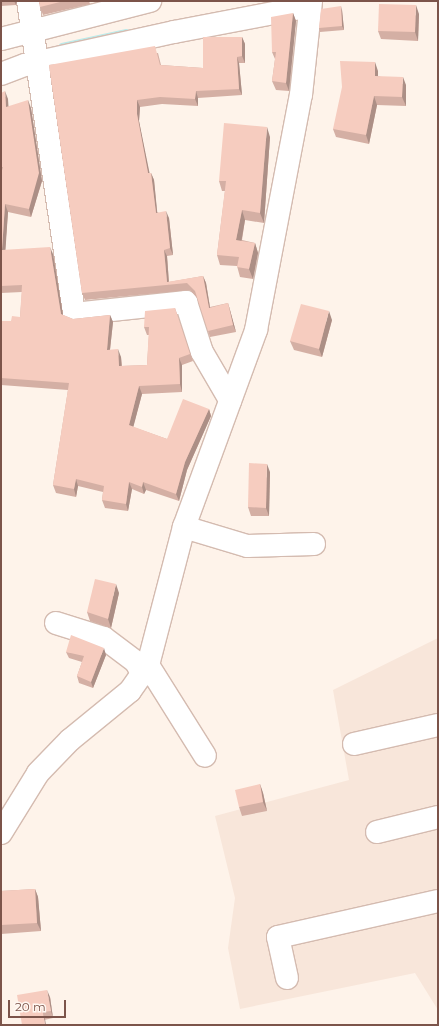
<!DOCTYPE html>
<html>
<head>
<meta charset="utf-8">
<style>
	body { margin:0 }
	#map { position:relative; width:439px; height:1026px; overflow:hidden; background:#fef3ea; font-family:Montserrat,sans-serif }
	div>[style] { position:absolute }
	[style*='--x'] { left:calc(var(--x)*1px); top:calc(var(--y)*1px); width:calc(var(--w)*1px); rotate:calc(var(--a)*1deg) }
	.residential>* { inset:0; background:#f8e6da }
	.stream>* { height:6px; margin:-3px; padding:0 3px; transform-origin:3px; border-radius:3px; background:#bceae9 }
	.roads { filter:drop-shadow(1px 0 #d4bbb0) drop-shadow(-1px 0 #d4bbb0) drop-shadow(0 1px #d4bbb0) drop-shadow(0 -1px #d4bbb0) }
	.minor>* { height:22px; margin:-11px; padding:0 11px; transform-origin:11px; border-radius:11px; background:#fff }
	.wall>* { inset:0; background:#d4afa4 }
	.shaded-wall>* { inset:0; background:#ac8f86 }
	.building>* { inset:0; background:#f6ccbf }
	span { translate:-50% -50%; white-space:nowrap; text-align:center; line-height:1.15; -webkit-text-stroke:4px #fff8f2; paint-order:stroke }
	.frame { position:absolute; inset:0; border:2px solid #7c544a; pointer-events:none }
	.scale { position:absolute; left:8px; top:1000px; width:58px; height:18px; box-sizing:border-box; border:2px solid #7c544a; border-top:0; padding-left:5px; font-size:12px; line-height:14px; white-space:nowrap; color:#7c544a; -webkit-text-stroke:3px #fff8f2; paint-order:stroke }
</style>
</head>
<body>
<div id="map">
	<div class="residential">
		<i style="clip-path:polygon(438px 638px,438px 1010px,415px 973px,240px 1009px,228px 948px,235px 898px,215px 816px,349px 780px,333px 690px)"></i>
	</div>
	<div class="stream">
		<i style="--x:62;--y:46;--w:66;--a:-12.2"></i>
	</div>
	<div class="roads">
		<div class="minor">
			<i style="--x:28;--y:1;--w:316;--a:81.6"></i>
			<i style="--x:74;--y:314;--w:113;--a:-6.1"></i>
			<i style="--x:186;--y:302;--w:52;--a:72.3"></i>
			<i style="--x:202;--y:352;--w:56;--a:59.7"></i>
			<i style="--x:1;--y:39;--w:154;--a:-14.3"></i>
			<i style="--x:1;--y:74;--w:26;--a:-21"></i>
			<i style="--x:25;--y:65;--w:153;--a:-12.5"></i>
			<i style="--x:174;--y:32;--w:138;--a:-10.8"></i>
			<i style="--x:184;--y:527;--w:66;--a:16.8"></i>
			<i style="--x:247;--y:546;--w:67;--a:-1.7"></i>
			<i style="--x:56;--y:623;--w:50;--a:17.4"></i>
			<i style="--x:104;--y:638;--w:40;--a:37"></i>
			<i style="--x:136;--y:662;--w:15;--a:62"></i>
			<i style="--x:148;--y:665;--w:107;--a:57.9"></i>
			<i style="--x:354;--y:744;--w:86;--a:-12.7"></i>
			<i style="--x:377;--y:832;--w:63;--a:-13.8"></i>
			<i style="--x:1;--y:833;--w:70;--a:-58.3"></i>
			<i style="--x:38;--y:773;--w:46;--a:-45.9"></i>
			<i style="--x:70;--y:740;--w:77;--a:-39.2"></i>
			<i style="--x:130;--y:691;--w:32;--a:-55"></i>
			<i style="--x:148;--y:665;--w:143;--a:-75.4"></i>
			<i style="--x:184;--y:527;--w:210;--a:-69.9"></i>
			<i style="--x:256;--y:330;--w:239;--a:-79.2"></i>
			<i style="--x:301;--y:95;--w:95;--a:-83.9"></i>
			<i style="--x:287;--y:978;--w:42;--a:-102.4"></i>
			<i style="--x:278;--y:937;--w:164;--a:-12.7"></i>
		</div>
	</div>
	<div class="wall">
		<i style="clip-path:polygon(1px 1px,17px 1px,16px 5px,1px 6px)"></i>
		<i style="clip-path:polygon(39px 1px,89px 1px,90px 4px,43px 15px,40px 7px)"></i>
		<i style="clip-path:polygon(342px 10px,344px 30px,320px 32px,319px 28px)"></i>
		<i style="clip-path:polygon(293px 13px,296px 21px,289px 91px,276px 90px,272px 81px,275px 59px,272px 52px)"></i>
		<i style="clip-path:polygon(419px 14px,418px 41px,381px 39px,378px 31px)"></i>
		<i style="clip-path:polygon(242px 37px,245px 44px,245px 63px,239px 63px,242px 95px,198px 98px,198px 106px,162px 104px,140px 107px,139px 121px,149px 173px,151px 173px,154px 180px,157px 212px,169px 218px,173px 255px,167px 256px,169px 282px,203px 276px,206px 283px,210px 307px,228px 303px,230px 310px,236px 332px,210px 337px,197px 298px,190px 290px,85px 300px,82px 293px,49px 65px,158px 53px,161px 65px,203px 68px)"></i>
		<i style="clip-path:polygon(378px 71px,378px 76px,406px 85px,406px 106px,377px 105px,369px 144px,336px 137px,333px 129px)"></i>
		<i style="clip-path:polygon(1px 93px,8px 99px,8px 106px,31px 108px,42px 181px,31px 217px,8px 212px,5px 250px,53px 254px,63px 315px,73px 319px,110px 315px,113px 322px,110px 350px,121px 357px,122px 366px,147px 365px,149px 335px,147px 335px,144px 327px,175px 308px,193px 361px,182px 365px,182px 392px,142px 394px,133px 427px,167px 439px,209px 409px,211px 416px,187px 470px,179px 501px,146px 490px,144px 494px,132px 489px,128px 511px,105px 508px,102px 500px,103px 492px,78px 486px,76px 497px,56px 493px,53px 485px,68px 390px,1px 385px,1px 321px,11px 321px,20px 317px,22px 292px,1px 293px)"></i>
		<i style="clip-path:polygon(270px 137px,264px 223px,245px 220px,242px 240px,255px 243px,258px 253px,253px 279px,240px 277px,237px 266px,220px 265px,217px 255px,225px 191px,222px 191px,219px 181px)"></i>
		<i style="clip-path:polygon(332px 320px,322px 357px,294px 350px,290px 341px)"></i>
		<i style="clip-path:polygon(270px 472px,269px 516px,251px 516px,248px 507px)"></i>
		<i style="clip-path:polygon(119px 593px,111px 628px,90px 621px,87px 612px)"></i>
		<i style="clip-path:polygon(66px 652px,106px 655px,93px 688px,79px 683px,77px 676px,82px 662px,69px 658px)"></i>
		<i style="clip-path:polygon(260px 784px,263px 793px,267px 811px,242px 816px,239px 807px)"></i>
		<i style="clip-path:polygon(35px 889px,38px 897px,41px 931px,1px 934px,1px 891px)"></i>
		<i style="clip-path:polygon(50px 997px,53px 1018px,22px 1025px)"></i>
	</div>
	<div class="shaded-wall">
		<i style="clip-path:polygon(14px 1px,17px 1px,16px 5px)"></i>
		<i style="clip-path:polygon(416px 5px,419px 14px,418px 41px,415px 32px)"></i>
		<i style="clip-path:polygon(341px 6px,342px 10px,344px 30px,342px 26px)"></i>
		<i style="clip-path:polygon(293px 13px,296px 21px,289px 91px,286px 83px)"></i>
		<i style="clip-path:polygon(242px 37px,245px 44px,245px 63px,242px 56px)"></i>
		<i style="clip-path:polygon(237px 57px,239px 63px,242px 95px,239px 89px)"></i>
		<i style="clip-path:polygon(375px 62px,378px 71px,378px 84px,375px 76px)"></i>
		<i style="clip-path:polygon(403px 77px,406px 85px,406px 106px,402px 97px)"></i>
		<i style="clip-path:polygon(5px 91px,8px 99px,9px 114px,6px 107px)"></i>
		<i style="clip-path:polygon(196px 91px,198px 98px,198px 106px,195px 99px)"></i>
		<i style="clip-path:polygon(374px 96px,377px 105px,369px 144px,366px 135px)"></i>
		<i style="clip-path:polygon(28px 100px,31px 108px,42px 181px,31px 217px,29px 209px)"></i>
		<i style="clip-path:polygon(137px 100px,140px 107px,139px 121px,151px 180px,148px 173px,137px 114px)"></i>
		<i style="clip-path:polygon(267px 127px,270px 137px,264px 223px,260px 213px)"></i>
		<i style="clip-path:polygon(151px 173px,154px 180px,158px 220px,156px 213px)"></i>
		<i style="clip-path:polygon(5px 204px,8px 212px,5px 257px,2px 250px)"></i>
		<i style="clip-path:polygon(242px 210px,245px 220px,240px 249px,236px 240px)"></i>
		<i style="clip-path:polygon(166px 211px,169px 218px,173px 255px,170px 248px)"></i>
		<i style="clip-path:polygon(255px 243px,258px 253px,253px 279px,249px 269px)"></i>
		<i style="clip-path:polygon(50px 247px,53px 254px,64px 321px,61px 314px)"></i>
		<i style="clip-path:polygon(164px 250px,167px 256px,169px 285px,167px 282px)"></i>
		<i style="clip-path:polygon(203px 276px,206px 283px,211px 314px,209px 308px)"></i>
		<i style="clip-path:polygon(228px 303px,230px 310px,236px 332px,233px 325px)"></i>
		<i style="clip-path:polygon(329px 311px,332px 320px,322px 357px,319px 349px)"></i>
		<i style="clip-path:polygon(110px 315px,113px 322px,109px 358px,107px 350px)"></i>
		<i style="clip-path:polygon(118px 349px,121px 357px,122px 374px,119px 366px)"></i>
		<i style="clip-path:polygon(179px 358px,182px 365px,182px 392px,180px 384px)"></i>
		<i style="clip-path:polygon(139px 386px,142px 394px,132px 432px,129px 425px)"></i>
		<i style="clip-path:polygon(209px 409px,211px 416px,187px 470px,179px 501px,176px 494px,185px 462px)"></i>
		<i style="clip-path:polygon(267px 464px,270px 472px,269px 516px,266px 508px)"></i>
		<i style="clip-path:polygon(76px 479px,78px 486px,76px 497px,74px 489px)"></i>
		<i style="clip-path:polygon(129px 482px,132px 489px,128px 511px,126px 504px)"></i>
		<i style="clip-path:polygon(143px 482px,146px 490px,144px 494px,142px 487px)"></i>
		<i style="clip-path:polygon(116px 584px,119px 593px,111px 628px,108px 619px)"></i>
		<i style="clip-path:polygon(104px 648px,106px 655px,93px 688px,91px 682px)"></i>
		<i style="clip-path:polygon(260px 784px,263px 793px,267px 811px,263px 802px)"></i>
		<i style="clip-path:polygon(35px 889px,38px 897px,41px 931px,37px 923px)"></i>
		<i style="clip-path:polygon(47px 990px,50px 997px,53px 1018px,51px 1011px)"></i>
		<i style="clip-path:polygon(43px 1012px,45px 1019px,46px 1025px,45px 1025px)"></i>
	</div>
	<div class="building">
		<i style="clip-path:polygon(39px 1px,64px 1px,40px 7px)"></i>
		<i style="clip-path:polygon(379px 4px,416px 5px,415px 32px,378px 31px)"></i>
		<i style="clip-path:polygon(341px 6px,342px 26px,319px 28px,321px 9px)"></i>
		<i style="clip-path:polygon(293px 13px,286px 83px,272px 81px,276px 52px,272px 52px,271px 17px)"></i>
		<i style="clip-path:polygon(203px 37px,242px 37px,242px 56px,237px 57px,239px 89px,196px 91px,195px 99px,160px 97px,137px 100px,137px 114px,148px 173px,151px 173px,156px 213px,166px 211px,170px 248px,164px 250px,167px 282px,203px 276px,209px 308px,228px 303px,233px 325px,208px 331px,195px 291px,187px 283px,82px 293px,49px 65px,155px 46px,160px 65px,203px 68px)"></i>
		<i style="clip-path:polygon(340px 61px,375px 62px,375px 76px,403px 77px,402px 97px,374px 96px,366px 135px,333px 129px,342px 87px)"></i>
		<i style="clip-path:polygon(5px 91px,6px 107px,28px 100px,39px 173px,29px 209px,5px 204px,2px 250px,50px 247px,61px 314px,73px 319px,110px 315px,107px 350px,118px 349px,119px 366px,147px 365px,149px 327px,144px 327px,145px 311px,175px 308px,190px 354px,179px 358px,180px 384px,139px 386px,129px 425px,167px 439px,183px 399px,209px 409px,185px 462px,176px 494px,143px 482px,142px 487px,129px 482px,126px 504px,102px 500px,104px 486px,76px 479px,74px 489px,53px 485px,69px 383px,1px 378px,1px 321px,11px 321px,12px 316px,20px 317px,22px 285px,1px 286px,1px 174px,3px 167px,1px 167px,1px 93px)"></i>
		<i style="clip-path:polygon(224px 123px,267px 127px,260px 213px,242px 210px,236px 240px,255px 243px,249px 269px,237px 267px,239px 257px,217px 255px,226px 181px,219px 181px)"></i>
		<i style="clip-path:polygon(301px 304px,329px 311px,319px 349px,290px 341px)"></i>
		<i style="clip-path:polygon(249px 463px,267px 464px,266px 508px,248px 507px)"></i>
		<i style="clip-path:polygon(95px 579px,116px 584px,108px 619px,87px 612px)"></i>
		<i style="clip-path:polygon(71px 635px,104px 648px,91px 682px,77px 676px,84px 656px,66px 652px)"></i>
		<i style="clip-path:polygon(260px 784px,263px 802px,239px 807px,235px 790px)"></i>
		<i style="clip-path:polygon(35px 889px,37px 923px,1px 925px,1px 891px)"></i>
		<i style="clip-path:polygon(47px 990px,51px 1011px,43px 1012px,45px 1025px,22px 1025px,17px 995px)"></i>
	</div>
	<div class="frame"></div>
	<div class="scale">20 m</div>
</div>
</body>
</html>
